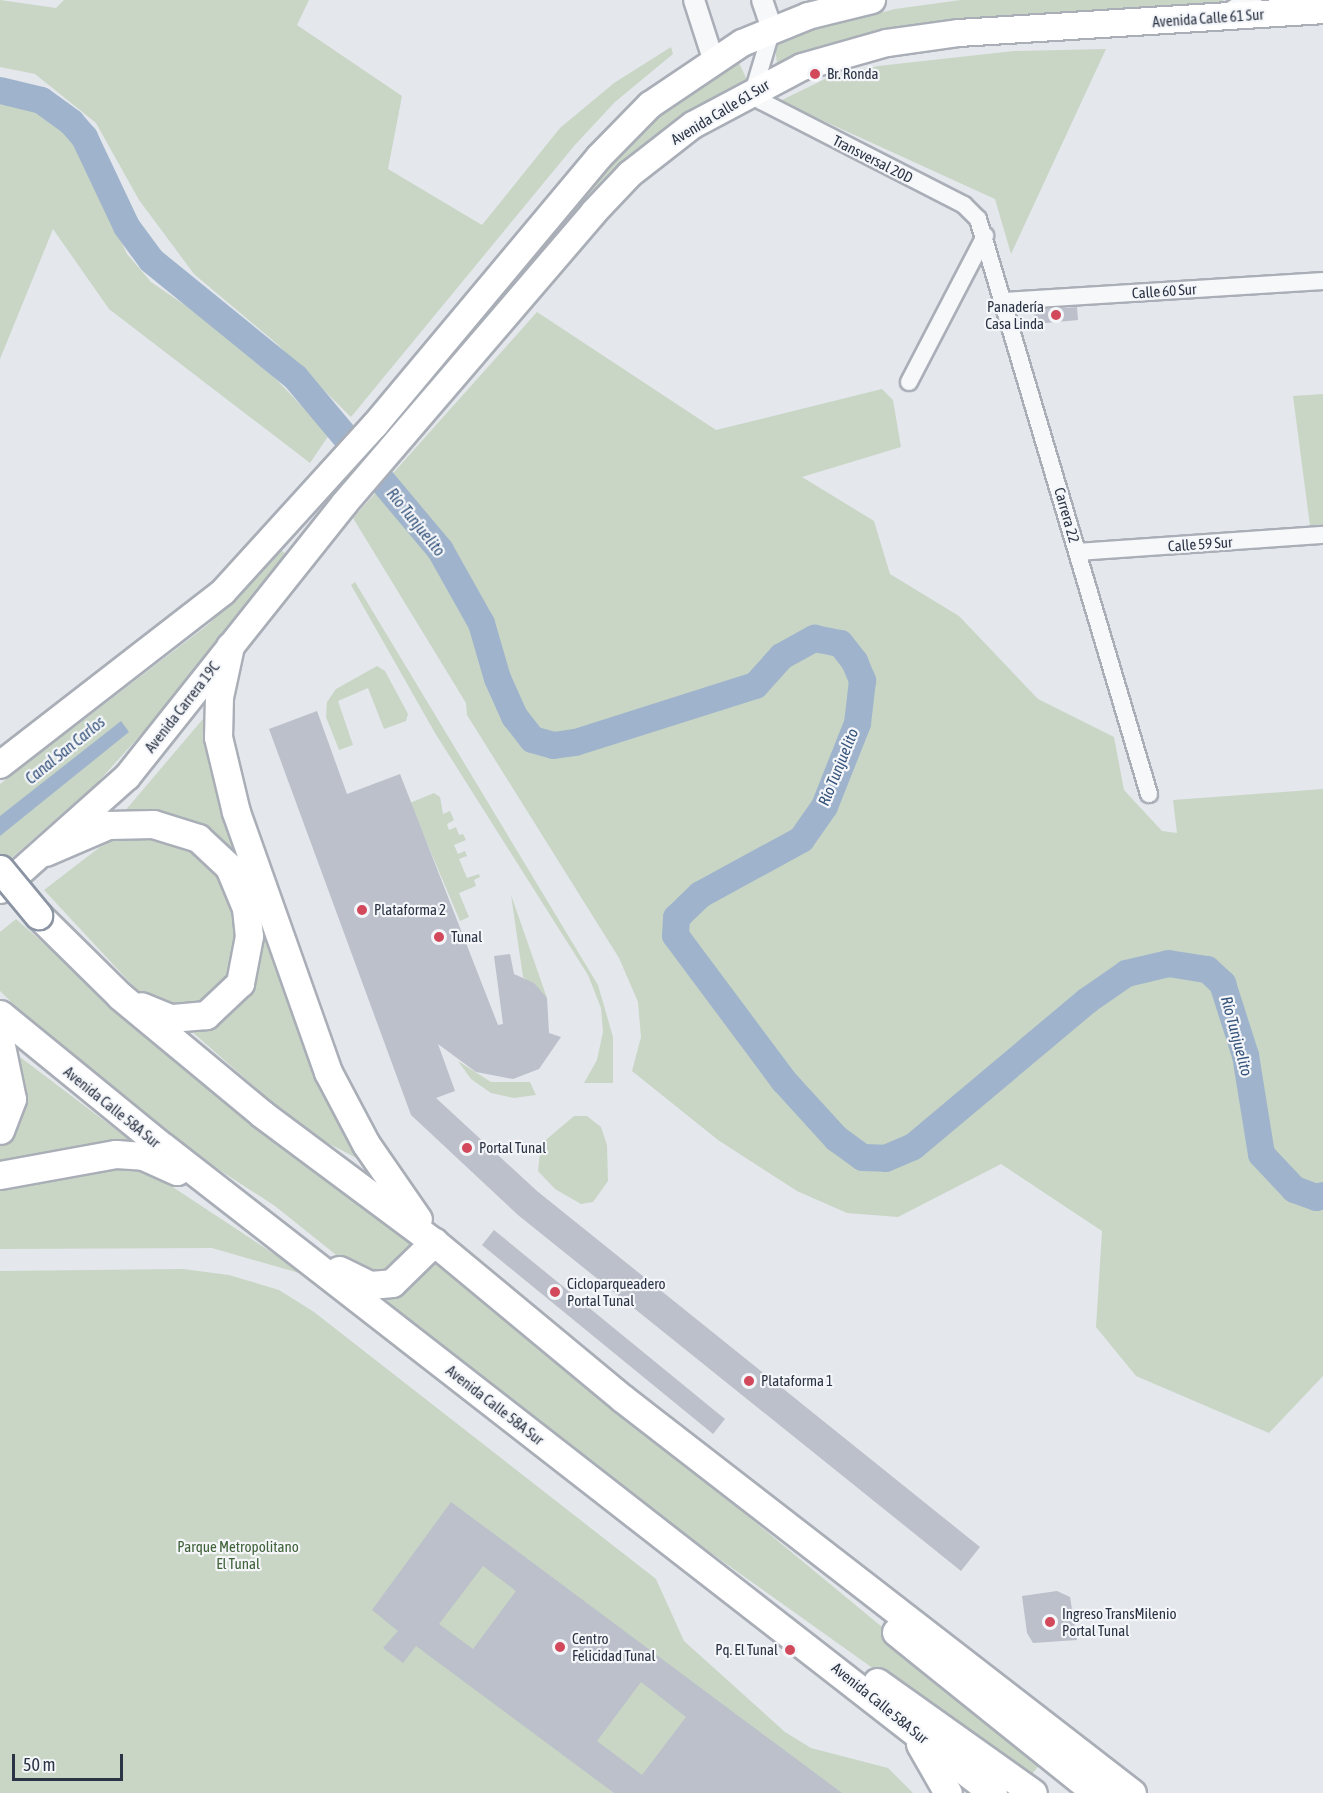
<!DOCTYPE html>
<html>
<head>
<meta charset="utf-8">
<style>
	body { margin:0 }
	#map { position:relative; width:1323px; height:1793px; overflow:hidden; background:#e4e7ec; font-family:"Asap Condensed",sans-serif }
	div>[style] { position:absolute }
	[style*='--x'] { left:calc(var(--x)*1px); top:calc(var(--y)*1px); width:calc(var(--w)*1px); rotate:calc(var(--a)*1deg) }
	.green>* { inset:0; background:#c9d6c5 }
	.water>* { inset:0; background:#9fb4cc }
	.river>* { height:27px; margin:-13.5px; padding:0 13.5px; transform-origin:13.5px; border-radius:13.5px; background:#9fb4cc }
	.building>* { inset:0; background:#bbc0ca }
	.roads { filter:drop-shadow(2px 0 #a9aeb7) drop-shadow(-2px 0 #a9aeb7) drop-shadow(0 2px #a9aeb7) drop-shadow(0 -2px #a9aeb7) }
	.minor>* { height:16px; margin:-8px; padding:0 8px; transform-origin:8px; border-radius:8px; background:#f7f8fa }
	.tertiary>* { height:20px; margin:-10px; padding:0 10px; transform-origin:10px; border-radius:10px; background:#f7f8fa }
	.primary>* { height:26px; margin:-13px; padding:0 13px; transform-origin:13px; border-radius:13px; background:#fff }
	.trunk>* { height:27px; margin:-13.5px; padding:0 13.5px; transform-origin:13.5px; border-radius:13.5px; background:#fff }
	.bridges { filter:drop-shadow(2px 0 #8b94a3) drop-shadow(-2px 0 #8b94a3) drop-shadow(0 2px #8b94a3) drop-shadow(0 -2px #8b94a3) }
	.trunk-bridge>* { height:27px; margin:-13.5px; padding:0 13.5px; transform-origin:13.5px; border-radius:13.5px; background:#fff }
	.dots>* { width:16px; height:16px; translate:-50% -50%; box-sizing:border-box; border:3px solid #f4f6f9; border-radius:50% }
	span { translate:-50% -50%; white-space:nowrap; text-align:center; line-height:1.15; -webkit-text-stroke:4.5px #f4f6f9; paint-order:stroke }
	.street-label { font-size:15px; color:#2b3445 }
	.poi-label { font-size:15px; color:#2b3445 }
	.left { translate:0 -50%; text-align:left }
	.right { translate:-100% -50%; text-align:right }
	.park-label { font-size:15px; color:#3f6138 }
	.water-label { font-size:16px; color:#34527a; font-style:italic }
	.scale { position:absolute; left:12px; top:1754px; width:111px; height:27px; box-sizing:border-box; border:3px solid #2b3445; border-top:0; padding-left:8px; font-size:18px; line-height:21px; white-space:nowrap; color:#2b3445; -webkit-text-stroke:4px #f4f6f9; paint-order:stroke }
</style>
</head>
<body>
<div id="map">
	<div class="green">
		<i style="clip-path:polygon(0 0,56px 8px,64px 0,309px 0,297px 25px,402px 96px,388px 169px,482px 225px,560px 128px,614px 83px,671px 47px,673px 54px,615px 102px,574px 146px,351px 417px,276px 343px,194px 274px,139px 200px,96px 123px,35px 74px,0 67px)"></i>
		<i style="clip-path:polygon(961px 0,1224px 0,1217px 7px,826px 48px,777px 64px,775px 46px,799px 34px,895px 9px)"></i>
		<i style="clip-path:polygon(1106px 49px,1011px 254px,995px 199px,780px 101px,825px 79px,878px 66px,1014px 51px)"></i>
		<i style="clip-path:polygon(739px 63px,748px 82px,578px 215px,571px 209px,612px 158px,654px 119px)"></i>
		<i style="clip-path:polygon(0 101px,48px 112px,83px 157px,127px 254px,151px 282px,211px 323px,275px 378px,329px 435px,310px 463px,109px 309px,53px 229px,0 359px)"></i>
		<i style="clip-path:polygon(537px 312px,716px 430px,882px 389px,893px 400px,901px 447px,802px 477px,874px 521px,890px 574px,959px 616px,1038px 699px,1114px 737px,1124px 790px,1162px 831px,1177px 833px,1173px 800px,1323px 789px,1323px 1376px,1269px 1433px,1136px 1376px,1096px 1327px,1102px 1231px,1001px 1164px,898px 1217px,847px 1213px,797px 1191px,718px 1140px,632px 1071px,641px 1037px,638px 1002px,619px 958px,467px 715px,466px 703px,353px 518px)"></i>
		<i style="clip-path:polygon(1323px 394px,1323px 525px,1310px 526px,1293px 396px)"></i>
		<i style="clip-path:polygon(281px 550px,287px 555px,155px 719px,97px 783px,0 868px,0 784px,209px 624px)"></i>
		<i style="clip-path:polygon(355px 582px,598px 985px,613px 1037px,613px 1083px,584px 1083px,597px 1060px,603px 1032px,601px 1008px,588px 975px,435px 733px,351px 585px)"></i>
		<i style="clip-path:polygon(377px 666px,385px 671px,408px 714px,406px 721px,384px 729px,368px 688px,338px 701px,353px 745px,339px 750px,326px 717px,327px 702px,336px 689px)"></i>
		<i style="clip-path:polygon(208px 713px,366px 1163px,322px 1140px,276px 1106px,189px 1029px,225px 1016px,247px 997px,259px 969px,262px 931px,251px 886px,234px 857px,124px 812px)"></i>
		<i style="clip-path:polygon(434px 793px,440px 797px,443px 814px,450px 811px,454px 820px,447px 824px,449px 830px,456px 827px,459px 835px,463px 834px,466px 840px,454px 845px,458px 854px,465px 851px,467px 856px,459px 859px,467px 878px,479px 874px,480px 877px,474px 880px,476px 886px,459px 893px,469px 917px,460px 921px,410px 803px)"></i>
		<i style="clip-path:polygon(133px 830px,199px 847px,239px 903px,237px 973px,202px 1009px,161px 1009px,136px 989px,44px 890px,100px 847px)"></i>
		<i style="clip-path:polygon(511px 895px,547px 998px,523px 977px)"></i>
		<i style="clip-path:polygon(16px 919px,163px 1048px,421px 1246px,400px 1271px,360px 1274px,275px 1206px,198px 1156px,44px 1034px,0 991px,0 932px)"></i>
		<i style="clip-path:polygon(16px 1054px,139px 1147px,0 1167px,0 1143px,22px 1108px,23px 1080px)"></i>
		<i style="clip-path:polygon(458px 1061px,491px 1082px,530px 1082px,536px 1095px,514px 1098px,491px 1093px,471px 1079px)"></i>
		<i style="clip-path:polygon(574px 1116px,587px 1116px,601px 1127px,607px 1145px,608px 1181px,593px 1202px,581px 1204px,555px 1189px,538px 1171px,541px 1144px)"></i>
		<i style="clip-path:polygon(107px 1164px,147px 1170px,306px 1275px,212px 1248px,0 1249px,0 1184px)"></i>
		<i style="clip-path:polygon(432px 1255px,951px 1684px,1041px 1763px,1028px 1779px,571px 1453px,377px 1295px)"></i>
		<i style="clip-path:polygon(183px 1269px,229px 1275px,279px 1290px,314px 1312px,656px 1579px,684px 1641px,785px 1732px,811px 1748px,888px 1768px,913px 1793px,0 1793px,0 1271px)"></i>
	</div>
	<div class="water">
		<i style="clip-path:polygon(121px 721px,129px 732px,0 836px,0 816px)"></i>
	</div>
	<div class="river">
		<i style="--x:0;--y:90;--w:42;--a:13.7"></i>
		<i style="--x:41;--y:100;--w:37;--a:36"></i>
		<i style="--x:71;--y:122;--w:20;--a:49"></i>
		<i style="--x:84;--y:137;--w:98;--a:64.7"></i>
		<i style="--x:126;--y:226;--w:42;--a:53.7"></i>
		<i style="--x:151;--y:260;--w:186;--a:39.1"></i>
		<i style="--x:295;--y:377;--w:226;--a:50"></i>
		<i style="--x:440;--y:550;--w:84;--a:60.7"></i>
		<i style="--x:481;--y:623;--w:57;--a:73.8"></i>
		<i style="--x:497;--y:678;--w:42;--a:65.9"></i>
		<i style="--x:514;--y:716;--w:29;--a:52"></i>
		<i style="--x:532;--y:739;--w:22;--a:16"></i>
		<i style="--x:553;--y:745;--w:22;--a:-8"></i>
		<i style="--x:575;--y:742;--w:189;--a:-17.6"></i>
		<i style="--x:755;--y:685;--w:39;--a:-48"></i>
		<i style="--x:781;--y:656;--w:38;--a:-29"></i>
		<i style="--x:814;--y:638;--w:26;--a:11"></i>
		<i style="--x:840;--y:643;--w:23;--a:52"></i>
		<i style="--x:854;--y:661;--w:21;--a:67"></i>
		<i style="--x:862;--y:680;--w:43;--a:96.6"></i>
		<i style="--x:857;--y:723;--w:89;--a:111.7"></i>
		<i style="--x:824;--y:806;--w:40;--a:124.9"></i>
		<i style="--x:801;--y:839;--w:115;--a:151.4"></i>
		<i style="--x:700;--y:894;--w:33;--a:136"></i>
		<i style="--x:676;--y:917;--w:18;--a:93"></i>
		<i style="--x:675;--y:935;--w:181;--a:53.3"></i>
		<i style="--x:783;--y:1080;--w:79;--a:47.6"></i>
		<i style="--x:836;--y:1138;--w:32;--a:36"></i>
		<i style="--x:862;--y:1157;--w:23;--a:2"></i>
		<i style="--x:885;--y:1158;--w:30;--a:-23"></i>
		<i style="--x:913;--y:1146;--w:227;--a:-40"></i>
		<i style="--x:1087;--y:1000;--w:47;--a:-34.7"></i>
		<i style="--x:1126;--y:973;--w:43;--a:-13.4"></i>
		<i style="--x:1168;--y:963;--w:39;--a:9"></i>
		<i style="--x:1207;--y:969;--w:21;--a:43"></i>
		<i style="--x:1222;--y:983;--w:76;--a:72.3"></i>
		<i style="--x:1245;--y:1055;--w:100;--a:80.8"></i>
		<i style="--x:1261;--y:1154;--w:48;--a:46.7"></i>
		<i style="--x:1294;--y:1189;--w:23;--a:20"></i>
		<i style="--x:1316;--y:1197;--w:7;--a:-16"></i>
	</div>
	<div class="building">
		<i style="clip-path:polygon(1077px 307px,1078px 320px,1035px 324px,1034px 310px)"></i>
		<i style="clip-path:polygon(317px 711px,347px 794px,400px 774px,498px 1025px,503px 1024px,494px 956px,510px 954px,514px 974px,534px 983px,547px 998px,549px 1033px,561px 1037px,539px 1069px,513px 1079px,476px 1072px,438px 1044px,455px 1091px,436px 1098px,537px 1191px,980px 1547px,961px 1571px,518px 1215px,411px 1115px,269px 729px)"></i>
		<i style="clip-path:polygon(494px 1230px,725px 1419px,713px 1434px,482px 1245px)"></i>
		<i style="clip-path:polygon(evenodd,451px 1502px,513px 1548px,842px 1793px,614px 1793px,416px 1646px,403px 1663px,383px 1648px,398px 1631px,372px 1610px,451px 1502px,483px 1566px,516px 1591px,473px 1649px,439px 1624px,483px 1566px,451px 1502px,641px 1682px,686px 1717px,642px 1775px,597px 1741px,641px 1682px)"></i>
		<i style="clip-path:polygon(1057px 1591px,1070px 1597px,1077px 1640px,1033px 1643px,1027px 1633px,1022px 1596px)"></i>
	</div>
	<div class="roads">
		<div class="minor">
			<i style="--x:772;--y:29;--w:63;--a:106.7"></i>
			<i style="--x:754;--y:89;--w:14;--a:60"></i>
			<i style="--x:761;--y:101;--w:228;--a:27.1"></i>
			<i style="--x:964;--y:205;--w:20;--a:45"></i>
			<i style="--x:978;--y:219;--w:600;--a:73.44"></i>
			<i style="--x:1004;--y:301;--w:320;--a:-3.6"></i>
			<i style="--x:909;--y:382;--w:165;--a:-62.5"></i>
			<i style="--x:1078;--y:552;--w:246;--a:-4"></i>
		</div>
		<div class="tertiary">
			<i style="--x:694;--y:0;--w:62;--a:72.1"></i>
			<i style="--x:762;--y:0;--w:31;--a:71"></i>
			<i style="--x:1225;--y:16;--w:31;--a:-32"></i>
		</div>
		<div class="primary">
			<i style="--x:0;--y:765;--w:282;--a:-37.8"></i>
			<i style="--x:223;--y:592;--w:226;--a:-47.7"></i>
			<i style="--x:375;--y:425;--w:349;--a:-50.1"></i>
			<i style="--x:599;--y:157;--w:73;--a:-45.6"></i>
			<i style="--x:650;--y:105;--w:111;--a:-34"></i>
			<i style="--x:742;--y:43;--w:71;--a:-22.2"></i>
			<i style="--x:808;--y:16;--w:66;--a:-14"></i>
			<i style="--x:0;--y:890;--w:170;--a:-41.7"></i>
			<i style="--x:127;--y:777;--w:349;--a:-51.5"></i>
			<i style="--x:344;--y:504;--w:384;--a:-49.4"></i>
			<i style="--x:594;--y:212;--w:52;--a:-46.5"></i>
			<i style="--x:630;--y:174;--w:80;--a:-37.9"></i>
			<i style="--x:693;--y:125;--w:123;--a:-28"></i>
			<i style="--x:802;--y:67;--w:88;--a:-15.8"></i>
			<i style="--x:887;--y:43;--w:73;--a:-7.9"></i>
			<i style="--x:959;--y:33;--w:365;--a:-3.6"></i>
		</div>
		<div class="trunk">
			<i style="--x:230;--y:646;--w:52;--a:102.2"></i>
			<i style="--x:219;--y:697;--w:40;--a:91.4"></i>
			<i style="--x:218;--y:737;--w:77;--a:76.5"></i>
			<i style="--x:236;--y:812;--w:276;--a:70.5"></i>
			<i style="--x:328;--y:1072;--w:81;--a:62.2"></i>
			<i style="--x:366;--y:1144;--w:91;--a:55.3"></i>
			<i style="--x:45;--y:852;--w:69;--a:-23.2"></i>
			<i style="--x:108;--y:825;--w:45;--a:-1.3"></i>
			<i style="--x:153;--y:824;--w:47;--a:17.3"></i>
			<i style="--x:198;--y:838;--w:42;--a:43.1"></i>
			<i style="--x:229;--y:867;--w:44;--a:67.5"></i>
			<i style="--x:246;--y:908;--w:28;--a:84"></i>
			<i style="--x:249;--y:936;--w:48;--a:100.8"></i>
			<i style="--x:240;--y:983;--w:47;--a:136.7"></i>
			<i style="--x:206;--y:1015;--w:36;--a:175"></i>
			<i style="--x:170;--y:1018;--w:31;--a:-158"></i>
			<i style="--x:38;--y:915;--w:115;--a:44.6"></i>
			<i style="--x:120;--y:996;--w:185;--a:39.7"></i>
			<i style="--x:262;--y:1114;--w:214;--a:36.7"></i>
			<i style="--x:434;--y:1242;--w:244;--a:39.7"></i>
			<i style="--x:622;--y:1398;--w:645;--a:37.76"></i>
			<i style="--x:0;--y:1014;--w:209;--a:39.2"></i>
			<i style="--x:162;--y:1146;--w:1053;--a:37.9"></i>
			<i style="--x:0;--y:1041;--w:59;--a:78.3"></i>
			<i style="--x:12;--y:1099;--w:33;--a:111"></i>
			<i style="--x:0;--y:1175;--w:118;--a:-10.3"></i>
			<i style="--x:116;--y:1154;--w:27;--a:4"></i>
			<i style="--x:143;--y:1156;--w:37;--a:24"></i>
			<i style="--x:339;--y:1270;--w:34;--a:26"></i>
			<i style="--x:370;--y:1285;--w:22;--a:-5"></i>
			<i style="--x:392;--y:1283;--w:59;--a:-44.3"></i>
			<i style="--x:896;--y:1632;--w:257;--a:38.8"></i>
			<i style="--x:877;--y:1682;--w:191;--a:35.4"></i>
			<i style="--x:920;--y:1744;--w:56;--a:60.3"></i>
		</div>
	</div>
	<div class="bridges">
		<div class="trunk-bridge">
			<i style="--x:0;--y:869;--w:60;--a:50.4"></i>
		</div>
	</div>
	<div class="dots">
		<i style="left:815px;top:74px;background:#d1495b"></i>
		<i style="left:1056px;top:315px;background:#d1495b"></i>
		<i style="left:362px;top:910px;background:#d1495b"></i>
		<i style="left:439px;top:937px;background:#d1495b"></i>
		<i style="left:467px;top:1148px;background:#d1495b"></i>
		<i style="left:555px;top:1292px;background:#d1495b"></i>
		<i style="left:749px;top:1381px;background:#d1495b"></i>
		<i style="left:1050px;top:1622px;background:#d1495b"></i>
		<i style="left:560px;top:1647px;background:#d1495b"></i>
		<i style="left:790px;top:1650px;background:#d1495b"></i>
	</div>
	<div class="street-label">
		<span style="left:1208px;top:18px;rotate:-4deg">Avenida Calle 61 Sur</span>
		<span style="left:720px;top:112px;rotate:-31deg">Avenida Calle 61 Sur</span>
		<span style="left:873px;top:159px;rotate:27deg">Transversal 20D</span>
		<span style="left:1164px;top:291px;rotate:-4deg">Calle 60 Sur</span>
		<span style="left:1067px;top:515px;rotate:74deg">Carrera 22</span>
		<span style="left:1200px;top:544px;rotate:-4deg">Calle 59 Sur</span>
		<span style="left:182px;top:707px;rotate:-52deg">Avenida Carrera 19C</span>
		<span style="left:112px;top:1107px;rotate:39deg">Avenida Calle 58A Sur</span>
		<span style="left:495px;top:1405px;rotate:38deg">Avenida Calle 58A Sur</span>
		<span style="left:880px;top:1703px;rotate:39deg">Avenida Calle 58A Sur</span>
	</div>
	<div class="poi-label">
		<span class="left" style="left:827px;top:74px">Br. Ronda</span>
		<span class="right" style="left:1044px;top:315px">Panadería<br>Casa Linda</span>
		<span class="left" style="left:374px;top:910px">Plataforma 2</span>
		<span class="left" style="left:451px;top:937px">Tunal</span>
		<span class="left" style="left:479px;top:1148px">Portal Tunal</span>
		<span class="left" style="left:567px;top:1292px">Cicloparqueadero<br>Portal Tunal</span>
		<span class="left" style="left:761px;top:1381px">Plataforma 1</span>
		<span class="left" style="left:1062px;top:1622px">Ingreso TransMilenio<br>Portal Tunal</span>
		<span class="left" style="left:572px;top:1647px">Centro<br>Felicidad Tunal</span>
		<span class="right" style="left:778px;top:1650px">Pq. El Tunal</span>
	</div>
	<div class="park-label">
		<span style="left:238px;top:1555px">Parque Metropolitano<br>El Tunal</span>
	</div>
	<div class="water-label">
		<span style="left:416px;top:522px;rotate:51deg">Río Tunjuelito</span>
		<span style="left:65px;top:750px;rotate:-39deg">Canal San Carlos</span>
		<span style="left:838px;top:767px;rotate:-68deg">Río Tunjuelito</span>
		<span style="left:1237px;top:1036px;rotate:75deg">Río Tunjuelito</span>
	</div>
	<div class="scale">50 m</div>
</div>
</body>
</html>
